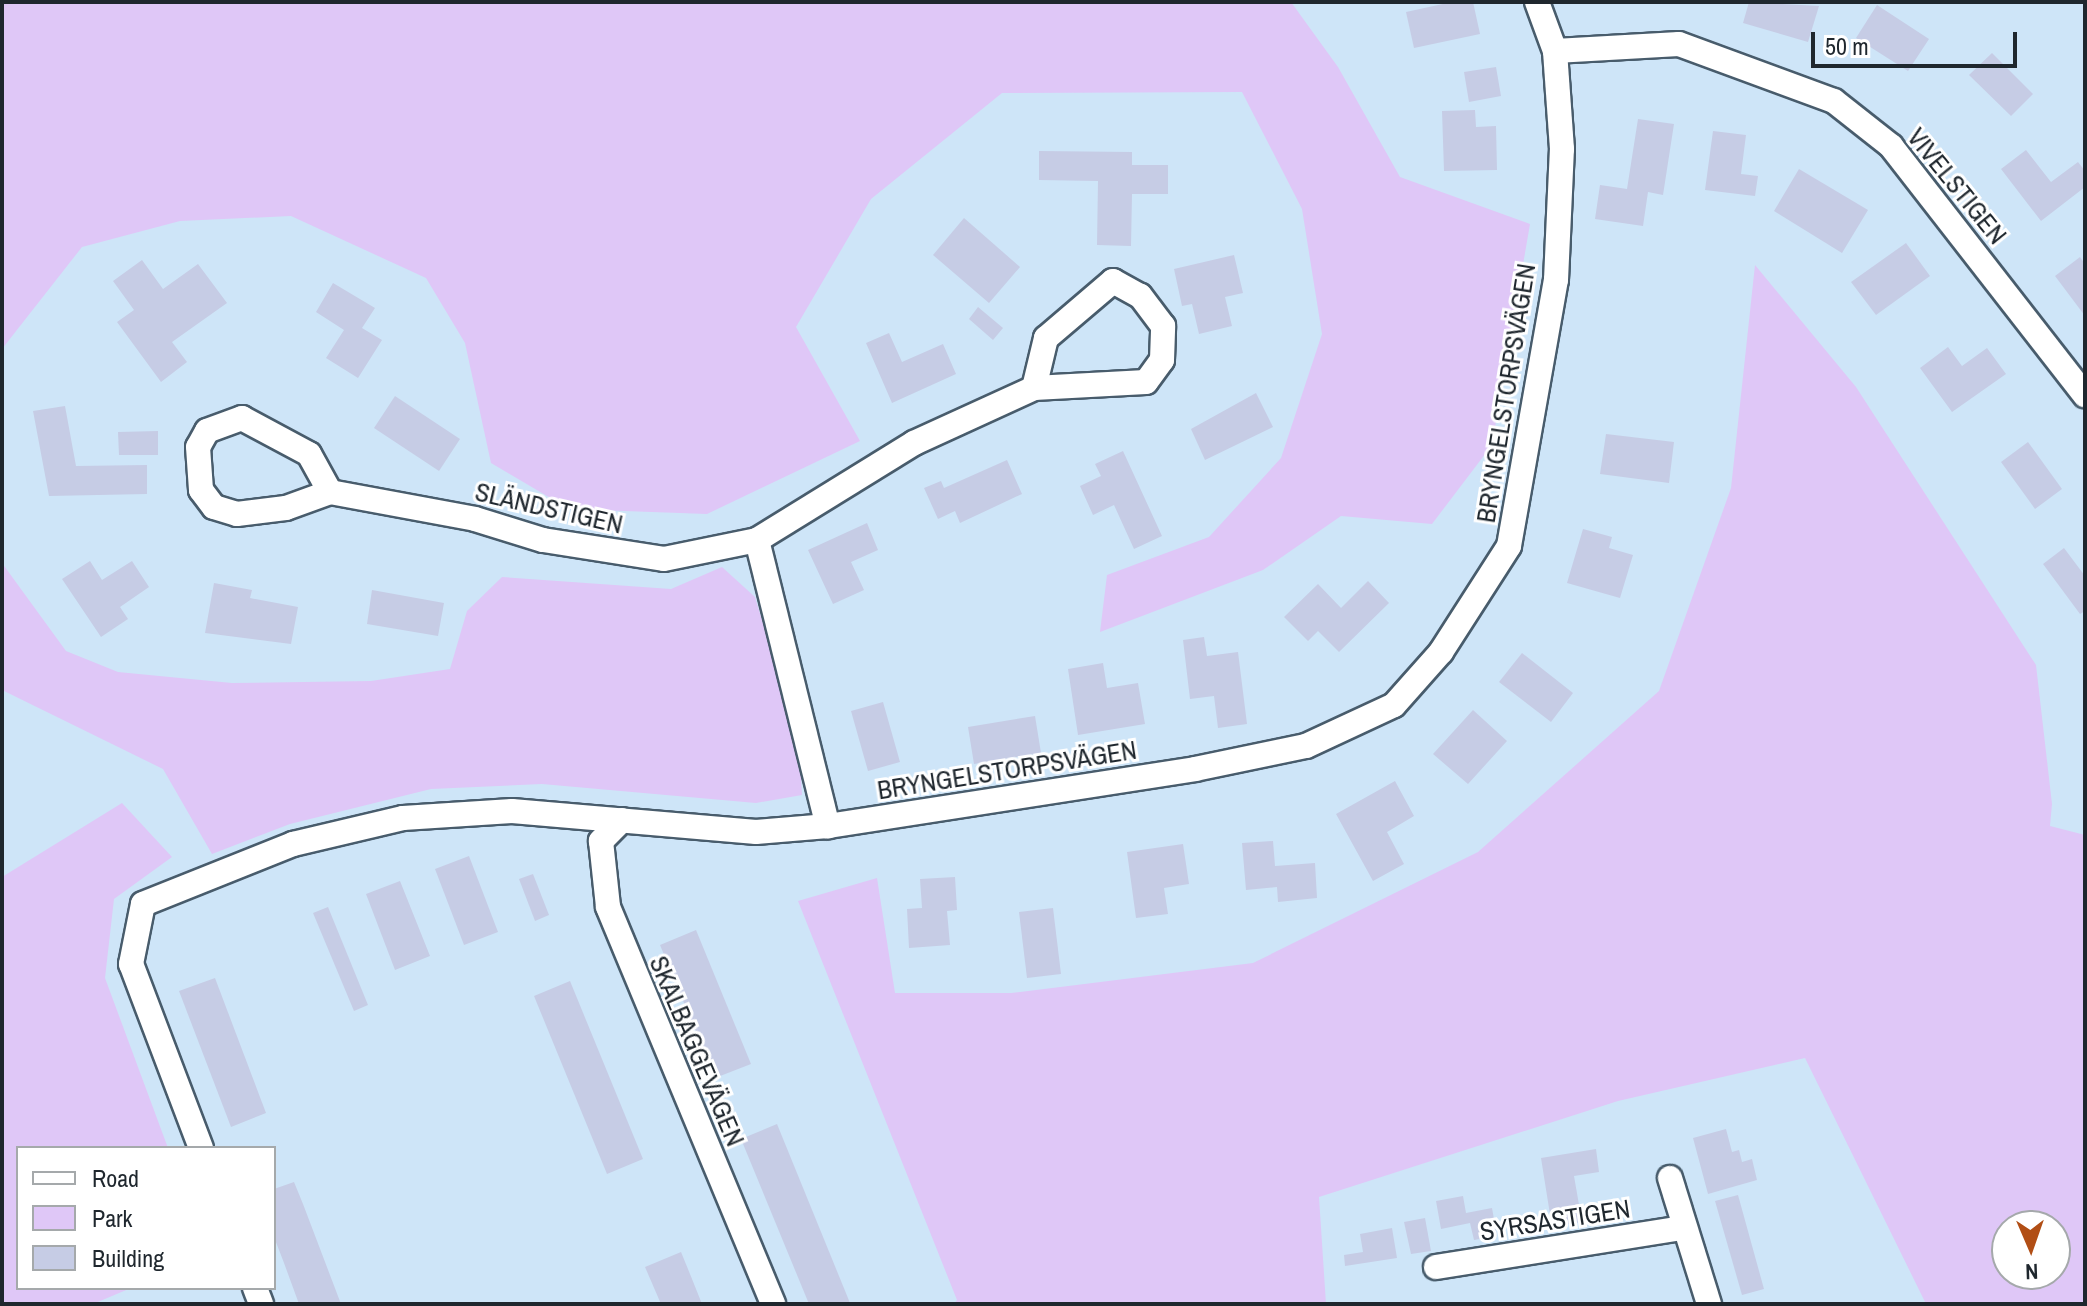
<!DOCTYPE html>
<html>
<head>
<meta charset="utf-8">
<style>
	body { margin:0 }
	#map { position:relative; width:2087px; height:1306px; overflow:hidden; background:#cee5f8; font-family:"Archivo Narrow",sans-serif }
	div>[style] { position:absolute }
	[style*='--x'] { left:calc(var(--x)*1px); top:calc(var(--y)*1px); width:calc(var(--w)*1px); rotate:calc(var(--a)*1deg) }
	.green>* { inset:0; background:#dfc7f7 }
	.building>* { inset:0; background:#c6cce5 }
	.roads { filter:drop-shadow(2px 0 #485c6c) drop-shadow(-2px 0 #485c6c) drop-shadow(0 2px #485c6c) drop-shadow(0 -2px #485c6c) }
	.minor>* { height:24px; margin:-12px; padding:0 12px; transform-origin:12px; border-radius:12px; background:#fff }
	span { translate:-50% -50%; white-space:nowrap; text-align:center; line-height:1.15; -webkit-text-stroke:6px #fff; paint-order:stroke }
	.street-label { font-size:26px; color:#1f272e }
	.frame { position:absolute; inset:0; border:4px solid #1f272e; pointer-events:none }
	.legend { position:absolute; left:16px; top:1146px; width:260px; height:144px; box-sizing:border-box; background:#fff; border:2px solid #a5a9ab; margin:0; padding:10px 14px; list-style:none; font-size:24px; color:#1f272e }
	.legend li { display:flex; align-items:center; gap:16px; height:40px }
	.legend b { width:40px; border:2px solid #a5a9ab }
	.north { position:absolute; left:1991px; top:1210px; width:80px; height:80px; box-sizing:border-box; background:#fff; border:2px solid #a5a9ab; border-radius:50%; rotate:178deg; font-size:22px; font-weight:700; line-height:32px; text-align:center; color:#1f272e }
	.north::after { content:''; display:block; margin:auto; width:28px; height:36px; background:#b14e15; clip-path:polygon(50% 0,100% 100%,50% 72%,0 100%) }
	.scale { position:absolute; left:1811px; top:32px; width:206px; height:36px; box-sizing:border-box; border:4px solid #1f272e; border-top:0; padding-left:10px; font-size:24px; line-height:28px; white-space:nowrap; color:#1f272e; -webkit-text-stroke:6px #fff; paint-order:stroke }
</style>
</head>
<body>
<div id="map">
	<div class="green">
		<i style="clip-path:polygon(2px 2px,1291px 2px,1338px 67px,1400px 177px,1530px 224px,1492px 445px,1432px 524px,1341px 516px,1263px 570px,1100px 632px,1107px 575px,1209px 537px,1281px 458px,1322px 334px,1302px 209px,1242px 92px,1002px 93px,871px 199px,796px 327px,860px 441px,707px 514px,569px 509px,491px 463px,465px 343px,426px 278px,291px 216px,180px 221px,82px 247px,2px 349px)"></i>
		<i style="clip-path:polygon(evenodd,1755px 265px,1856px 387px,2036px 665px,2052px 804px,2050px 826px,2085px 835px,2085px 1304px,1926px 1304px,1805px 1058px,1618px 1101px,1319px 1197px,1326px 1304px,954px 1304px,957px 1300px,798px 901px,877px 878px,895px 993px,1011px 993px,1253px 963px,1478px 852px,1659px 691px,1731px 488px,1755px 265px,2007px 1226px,2055px 1226px,2055px 1274px,2007px 1274px,2007px 1226px)"></i>
		<i style="clip-path:polygon(2px 563px,66px 651px,118px 672px,232px 683px,371px 681px,450px 669px,467px 611px,502px 577px,671px 589px,722px 567px,755px 597px,799px 742px,802px 795px,756px 803px,542px 784px,431px 789px,290px 824px,212px 854px,163px 769px,2px 690px)"></i>
		<i style="clip-path:polygon(122px 803px,172px 857px,114px 899px,105px 978px,168px 1148px,18px 1148px,18px 1288px,131px 1288px,93px 1304px,2px 1304px,2px 877px)"></i>
	</div>
	<div class="building">
		<i style="clip-path:polygon(1452px 2px,1473px 2px,1480px 34px,1414px 48px,1406px 12px)"></i>
		<i style="clip-path:polygon(1749px 2px,1819px 6px,1808px 42px,1743px 23px)"></i>
		<i style="clip-path:polygon(1877px 5px,1929px 39px,1908px 71px,1856px 38px)"></i>
		<i style="clip-path:polygon(1992px 53px,2033px 94px,2011px 116px,1969px 75px)"></i>
		<i style="clip-path:polygon(1496px 67px,1501px 96px,1469px 102px,1464px 72px)"></i>
		<i style="clip-path:polygon(1475px 110px,1476px 127px,1496px 126px,1497px 170px,1444px 171px,1442px 111px)"></i>
		<i style="clip-path:polygon(1638px 119px,1674px 124px,1663px 195px,1648px 192px,1643px 226px,1595px 219px,1600px 185px,1627px 189px)"></i>
		<i style="clip-path:polygon(1713px 131px,1746px 135px,1741px 174px,1758px 176px,1755px 196px,1705px 190px)"></i>
		<i style="clip-path:polygon(2026px 150px,2051px 182px,2078px 162px,2085px 171px,2085px 187px,2041px 221px,2001px 169px)"></i>
		<i style="clip-path:polygon(1039px 151px,1132px 152px,1132px 165px,1168px 165px,1168px 194px,1132px 194px,1131px 246px,1097px 245px,1098px 181px,1039px 180px)"></i>
		<i style="clip-path:polygon(1799px 169px,1868px 210px,1842px 253px,1774px 211px)"></i>
		<i style="clip-path:polygon(964px 218px,1020px 267px,989px 303px,933px 255px)"></i>
		<i style="clip-path:polygon(1906px 243px,1930px 276px,1876px 315px,1851px 282px)"></i>
		<i style="clip-path:polygon(1234px 255px,1243px 293px,1225px 297px,1232px 326px,1199px 334px,1192px 304px,1182px 306px,1174px 269px)"></i>
		<i style="clip-path:polygon(2080px 257px,2085px 264px,2085px 316px,2055px 276px)"></i>
		<i style="clip-path:polygon(142px 260px,163px 289px,198px 264px,227px 303px,172px 342px,187px 362px,161px 382px,117px 322px,134px 310px,113px 281px)"></i>
		<i style="clip-path:polygon(333px 283px,375px 308px,362px 328px,382px 340px,358px 378px,326px 358px,344px 330px,316px 312px)"></i>
		<i style="clip-path:polygon(978px 307px,1003px 328px,993px 340px,969px 319px)"></i>
		<i style="clip-path:polygon(889px 333px,902px 362px,943px 344px,956px 374px,892px 403px,866px 343px)"></i>
		<i style="clip-path:polygon(1948px 347px,1962px 366px,1987px 348px,2006px 374px,1952px 412px,1920px 368px)"></i>
		<i style="clip-path:polygon(1256px 393px,1273px 427px,1205px 460px,1191px 429px)"></i>
		<i style="clip-path:polygon(395px 396px,460px 439px,439px 471px,374px 428px)"></i>
		<i style="clip-path:polygon(65px 406px,76px 466px,147px 465px,147px 494px,49px 496px,33px 411px)"></i>
		<i style="clip-path:polygon(158px 431px,158px 455px,119px 455px,118px 432px)"></i>
		<i style="clip-path:polygon(1606px 434px,1674px 442px,1669px 483px,1600px 474px)"></i>
		<i style="clip-path:polygon(2028px 442px,2062px 489px,2035px 509px,2001px 462px)"></i>
		<i style="clip-path:polygon(1123px 451px,1162px 536px,1134px 549px,1114px 505px,1093px 515px,1080px 486px,1101px 476px,1095px 464px)"></i>
		<i style="clip-path:polygon(1007px 460px,1022px 494px,960px 523px,955px 511px,938px 519px,924px 488px,941px 481px,944px 488px)"></i>
		<i style="clip-path:polygon(867px 523px,878px 550px,851px 562px,864px 590px,833px 604px,808px 550px)"></i>
		<i style="clip-path:polygon(1583px 529px,1612px 537px,1609px 548px,1633px 555px,1620px 598px,1567px 583px)"></i>
		<i style="clip-path:polygon(2064px 548px,2085px 576px,2085px 611px,2080px 614px,2043px 564px)"></i>
		<i style="clip-path:polygon(90px 561px,102px 580px,132px 561px,149px 587px,120px 607px,128px 619px,101px 637px,62px 579px)"></i>
		<i style="clip-path:polygon(1368px 581px,1389px 603px,1339px 652px,1318px 631px,1308px 641px,1284px 617px,1318px 584px,1341px 608px)"></i>
		<i style="clip-path:polygon(214px 583px,252px 590px,250px 598px,298px 607px,291px 644px,205px 633px)"></i>
		<i style="clip-path:polygon(372px 590px,444px 603px,438px 636px,367px 624px)"></i>
		<i style="clip-path:polygon(1204px 637px,1207px 656px,1238px 652px,1247px 724px,1218px 728px,1214px 696px,1190px 699px,1183px 640px)"></i>
		<i style="clip-path:polygon(1522px 653px,1573px 693px,1551px 722px,1499px 682px)"></i>
		<i style="clip-path:polygon(1103px 663px,1107px 688px,1138px 683px,1145px 724px,1078px 735px,1068px 669px)"></i>
		<i style="clip-path:polygon(883px 702px,900px 762px,868px 771px,851px 711px)"></i>
		<i style="clip-path:polygon(1473px 710px,1507px 741px,1468px 784px,1433px 754px)"></i>
		<i style="clip-path:polygon(1035px 716px,1041px 753px,974px 764px,968px 727px)"></i>
		<i style="clip-path:polygon(1395px 781px,1414px 816px,1387px 832px,1404px 864px,1373px 881px,1336px 814px)"></i>
		<i style="clip-path:polygon(1273px 841px,1275px 866px,1315px 863px,1317px 898px,1278px 902px,1277px 887px,1246px 890px,1242px 843px)"></i>
		<i style="clip-path:polygon(1183px 844px,1189px 884px,1164px 888px,1168px 914px,1136px 918px,1127px 852px)"></i>
		<i style="clip-path:polygon(469px 856px,498px 932px,464px 945px,435px 869px)"></i>
		<i style="clip-path:polygon(533px 874px,549px 915px,535px 921px,519px 879px)"></i>
		<i style="clip-path:polygon(955px 877px,957px 910px,947px 911px,950px 945px,909px 948px,907px 909px,922px 908px,920px 879px)"></i>
		<i style="clip-path:polygon(400px 881px,430px 956px,395px 970px,366px 894px)"></i>
		<i style="clip-path:polygon(328px 907px,368px 1005px,354px 1011px,313px 913px)"></i>
		<i style="clip-path:polygon(1053px 908px,1061px 974px,1027px 978px,1019px 912px)"></i>
		<i style="clip-path:polygon(696px 930px,751px 1064px,715px 1078px,660px 945px)"></i>
		<i style="clip-path:polygon(215px 978px,266px 1113px,231px 1127px,179px 991px)"></i>
		<i style="clip-path:polygon(570px 981px,643px 1159px,607px 1174px,534px 996px)"></i>
		<i style="clip-path:polygon(777px 1124px,850px 1303px,847px 1304px,809px 1304px,741px 1139px)"></i>
		<i style="clip-path:polygon(1726px 1129px,1732px 1152px,1739px 1150px,1742px 1162px,1752px 1159px,1757px 1180px,1708px 1194px,1693px 1138px)"></i>
		<i style="clip-path:polygon(1596px 1149px,1599px 1172px,1574px 1176px,1582px 1222px,1552px 1227px,1541px 1158px)"></i>
		<i style="clip-path:polygon(294px 1182px,303px 1204px,341px 1304px,299px 1304px,284px 1263px,274px 1237px,274px 1189px)"></i>
		<i style="clip-path:polygon(1738px 1195px,1764px 1289px,1742px 1295px,1715px 1201px)"></i>
		<i style="clip-path:polygon(1463px 1196px,1466px 1213px,1492px 1208px,1497px 1236px,1474px 1240px,1470px 1223px,1441px 1229px,1436px 1201px)"></i>
		<i style="clip-path:polygon(1425px 1218px,1431px 1251px,1411px 1254px,1404px 1222px)"></i>
		<i style="clip-path:polygon(1392px 1228px,1397px 1258px,1345px 1266px,1344px 1255px,1363px 1252px,1360px 1234px)"></i>
		<i style="clip-path:polygon(681px 1252px,690px 1274px,702px 1304px,661px 1304px,645px 1267px)"></i>
	</div>
	<div class="roads">
		<div class="minor">
			<i style="--x:1555;--y:51;--w:124;--a:-3.2"></i>
			<i style="--x:1679;--y:44;--w:165;--a:20.2"></i>
			<i style="--x:1834;--y:101;--w:73;--a:38.3"></i>
			<i style="--x:1891;--y:146;--w:316;--a:52.1"></i>
			<i style="--x:330;--y:492;--w:43;--a:-118.9"></i>
			<i style="--x:309;--y:454;--w:76;--a:-151.8"></i>
			<i style="--x:242;--y:418;--w:37;--a:160"></i>
			<i style="--x:207;--y:431;--w:18;--a:119"></i>
			<i style="--x:198;--y:447;--w:43;--a:86"></i>
			<i style="--x:201;--y:490;--w:21;--a:53"></i>
			<i style="--x:214;--y:507;--w:24;--a:17"></i>
			<i style="--x:237;--y:514;--w:49;--a:-7"></i>
			<i style="--x:286;--y:508;--w:47;--a:-20"></i>
			<i style="--x:330;--y:492;--w:147;--a:10.5"></i>
			<i style="--x:475;--y:519;--w:71;--a:17.2"></i>
			<i style="--x:543;--y:540;--w:122;--a:8.9"></i>
			<i style="--x:664;--y:559;--w:95;--a:-11.5"></i>
			<i style="--x:757;--y:540;--w:185;--a:-31.7"></i>
			<i style="--x:914;--y:443;--w:132;--a:-24.6"></i>
			<i style="--x:1034;--y:388;--w:112;--a:-3.1"></i>
			<i style="--x:1146;--y:382;--w:27;--a:-54"></i>
			<i style="--x:1162;--y:360;--w:34;--a:-88"></i>
			<i style="--x:1163;--y:326;--w:38;--a:-127"></i>
			<i style="--x:1140;--y:296;--w:31;--a:-151"></i>
			<i style="--x:1113;--y:281;--w:88;--a:139.6"></i>
			<i style="--x:1046;--y:338;--w:51;--a:103.5"></i>
			<i style="--x:757;--y:540;--w:295;--a:76.1"></i>
			<i style="--x:622;--y:820;--w:30;--a:135"></i>
			<i style="--x:601;--y:841;--w:66;--a:83.9"></i>
			<i style="--x:608;--y:907;--w:430;--a:67.4"></i>
			<i style="--x:201;--y:1148;--w:197;--a:-110.8"></i>
			<i style="--x:131;--y:964;--w:61;--a:-78.7"></i>
			<i style="--x:143;--y:904;--w:162;--a:-21.8"></i>
			<i style="--x:293;--y:844;--w:113;--a:-13.3"></i>
			<i style="--x:403;--y:818;--w:109;--a:-3.7"></i>
			<i style="--x:512;--y:811;--w:245;--a:4.9"></i>
			<i style="--x:756;--y:832;--w:72;--a:-4.8"></i>
			<i style="--x:828;--y:826;--w:371;--a:-8.8"></i>
			<i style="--x:1195;--y:769;--w:113;--a:-11.7"></i>
			<i style="--x:1306;--y:746;--w:97;--a:-25"></i>
			<i style="--x:1394;--y:705;--w:71;--a:-48.4"></i>
			<i style="--x:1441;--y:652;--w:126;--a:-57.3"></i>
			<i style="--x:1509;--y:546;--w:270;--a:-80"></i>
			<i style="--x:1556;--y:280;--w:131;--a:-87.4"></i>
			<i style="--x:1562;--y:149;--w:98;--a:-94.1"></i>
			<i style="--x:1555;--y:51;--w:52;--a:-110.2"></i>
			<i style="--x:1670;--y:1178;--w:132;--a:72.8"></i>
			<i style="--x:1436;--y:1267;--w:250;--a:-9"></i>
			<i style="--x:255;--y:1288;--w:17;--a:69"></i>
		</div>
	</div>
	<div class="street-label">
		<span style="left:1957px;top:186px;rotate:51deg">VIVELSTIGEN</span>
		<span style="left:1506px;top:393px;rotate:-81deg">BRYNGELSTORPSVÄGEN</span>
		<span style="left:549px;top:508px;rotate:13deg">SLÄNDSTIGEN</span>
		<span style="left:1007px;top:770px;rotate:-9deg">BRYNGELSTORPSVÄGEN</span>
		<span style="left:697px;top:1051px;rotate:67deg">SKALBAGGEVÄGEN</span>
		<span style="left:1555px;top:1220px;rotate:-9deg">SYRSASTIGEN</span>
	</div>
	<div class="frame"></div>
	<ul class="legend">
	<li><b style="height:10px;background:#fff"></b>Road</li>
	<li><b style="height:22px;background:#dfc7f7"></b>Park</li>
	<li><b style="height:22px;background:#c6cce5"></b>Building</li>
	</ul>
	<div class="north">N</div>
	<div class="scale">50 m</div>
</div>
</body>
</html>
